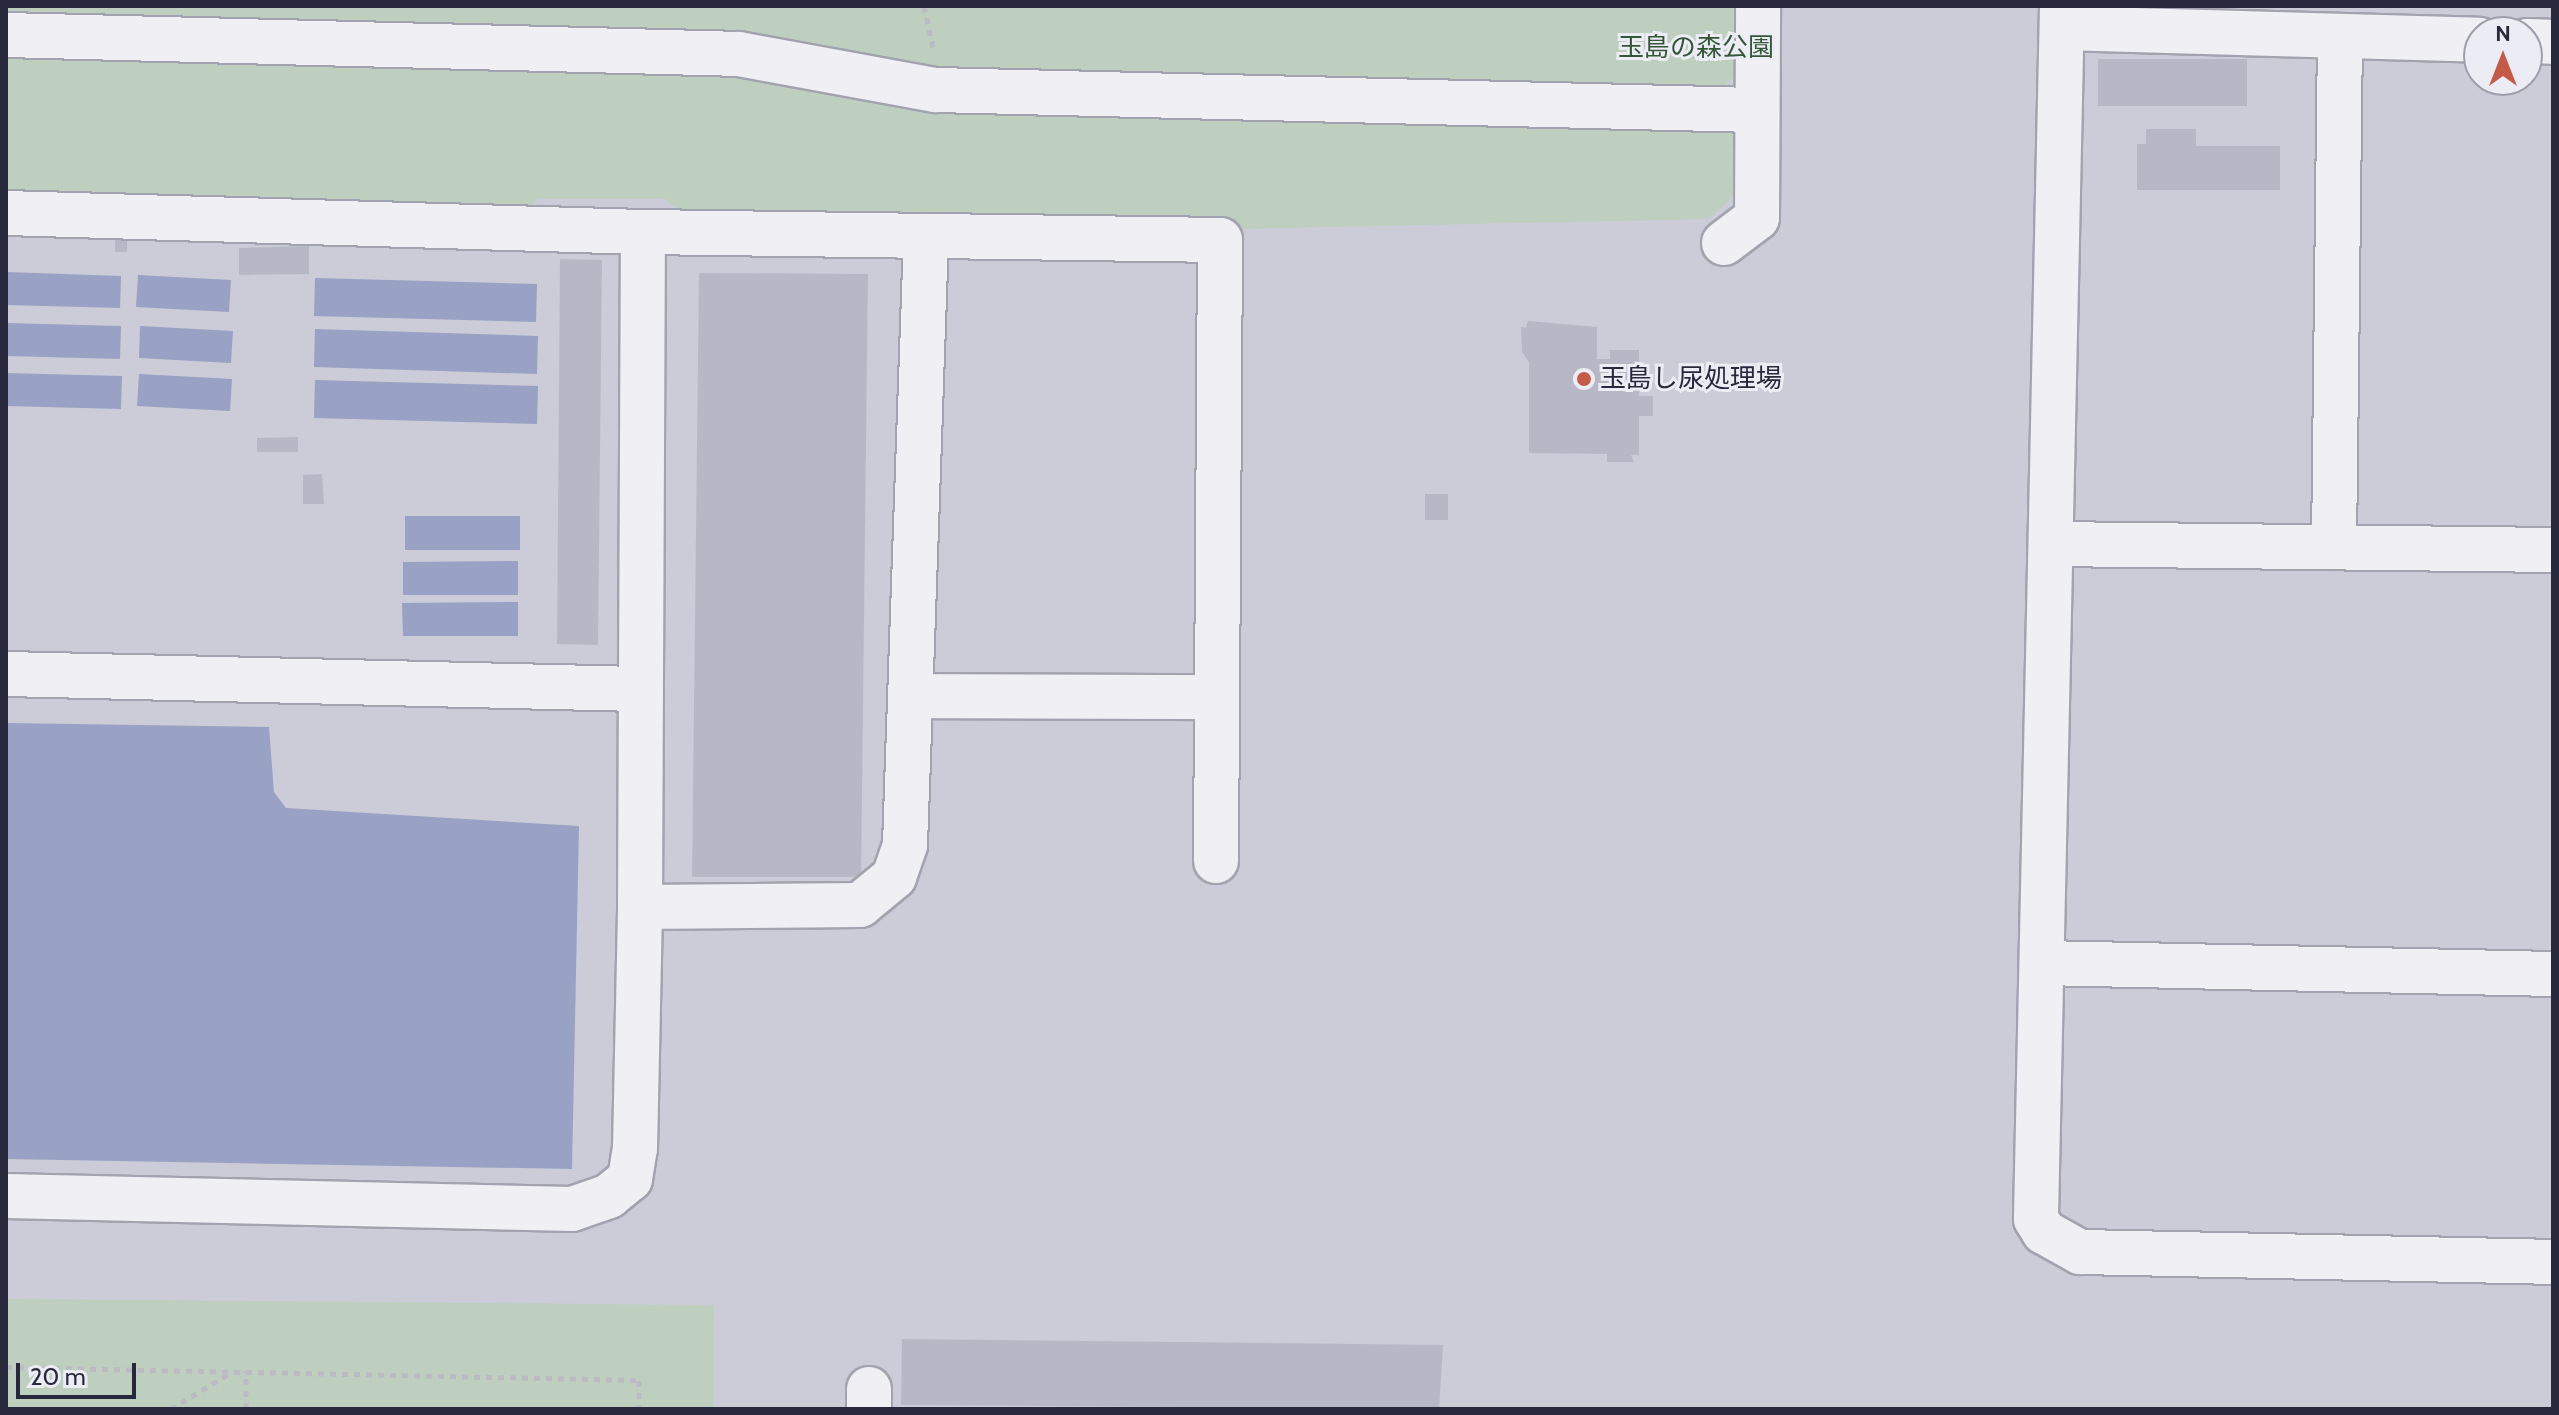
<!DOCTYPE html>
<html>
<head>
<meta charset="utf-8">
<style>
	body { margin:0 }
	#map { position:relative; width:2559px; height:1415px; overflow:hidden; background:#dddde6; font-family:Cabin,"Noto Sans JP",sans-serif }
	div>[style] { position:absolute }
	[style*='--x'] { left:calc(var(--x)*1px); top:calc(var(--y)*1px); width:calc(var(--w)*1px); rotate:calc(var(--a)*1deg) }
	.built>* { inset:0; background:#cbccd7 }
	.green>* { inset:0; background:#becfbf }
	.water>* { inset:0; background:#99a1c4 }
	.building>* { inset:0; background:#b7b8c5 }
	.path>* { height:5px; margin-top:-2.5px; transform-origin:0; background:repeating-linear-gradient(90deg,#bbbbc4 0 6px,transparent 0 12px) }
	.roads { filter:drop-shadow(2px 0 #a3a3af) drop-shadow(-2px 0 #a3a3af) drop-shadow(0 2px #a3a3af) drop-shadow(0 -2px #a3a3af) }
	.minor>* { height:44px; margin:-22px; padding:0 22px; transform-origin:22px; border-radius:22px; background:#efeff4 }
	.dots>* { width:22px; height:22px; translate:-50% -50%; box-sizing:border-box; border:4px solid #ecedf4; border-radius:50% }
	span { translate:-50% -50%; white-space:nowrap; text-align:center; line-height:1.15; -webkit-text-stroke:6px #ecedf4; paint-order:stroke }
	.park-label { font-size:26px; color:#355639 }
	.poi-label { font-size:26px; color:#27283b }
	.left { translate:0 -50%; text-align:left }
	.frame { position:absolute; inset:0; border:8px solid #27283b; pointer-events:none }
	.north { position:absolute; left:2463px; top:16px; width:80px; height:80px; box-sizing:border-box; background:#ecedf4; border:2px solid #9d9eaa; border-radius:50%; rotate:0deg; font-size:22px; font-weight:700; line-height:32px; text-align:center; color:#27283b }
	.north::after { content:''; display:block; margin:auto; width:28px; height:36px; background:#c55a47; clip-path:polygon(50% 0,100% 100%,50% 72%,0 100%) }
	.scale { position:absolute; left:16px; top:1363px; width:120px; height:36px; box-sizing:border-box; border:4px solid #27283b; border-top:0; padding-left:10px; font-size:24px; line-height:28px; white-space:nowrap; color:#27283b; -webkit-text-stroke:6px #ecedf4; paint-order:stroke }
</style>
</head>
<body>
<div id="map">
	<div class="built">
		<i style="clip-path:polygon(evenodd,6px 6px,2553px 6px,2553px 1409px,6px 1409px,6px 6px,2479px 32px,2527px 32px,2527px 80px,2479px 80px,2479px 32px)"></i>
	</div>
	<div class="green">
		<i style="clip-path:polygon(6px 6px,1743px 6px,1741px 71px,1717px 92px,1591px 84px,957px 72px,6px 24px)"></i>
		<i style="clip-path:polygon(6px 52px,752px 71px,1712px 116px,1736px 136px,1736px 184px,1732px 198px,1708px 219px,1235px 229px,691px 221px,665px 199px,538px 199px,528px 209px,6px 198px)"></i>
		<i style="clip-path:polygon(6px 1299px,714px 1305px,713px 1409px,6px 1409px)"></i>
	</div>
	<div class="water">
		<i style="clip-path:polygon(6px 272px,121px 276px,120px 308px,6px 305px)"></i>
		<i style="clip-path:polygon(138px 275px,231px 280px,229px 312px,136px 307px)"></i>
		<i style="clip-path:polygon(315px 278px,537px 284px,536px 322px,314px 316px)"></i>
		<i style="clip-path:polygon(6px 323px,121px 326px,120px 359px,6px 356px)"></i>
		<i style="clip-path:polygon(140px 326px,233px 331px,231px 363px,139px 358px)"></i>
		<i style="clip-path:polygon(315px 329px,538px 336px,537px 374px,314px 367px)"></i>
		<i style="clip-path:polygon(6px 373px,122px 376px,121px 409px,6px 406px)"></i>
		<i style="clip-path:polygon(139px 374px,232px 379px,230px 411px,137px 406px)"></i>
		<i style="clip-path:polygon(315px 380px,538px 386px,537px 424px,314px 418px)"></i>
		<i style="clip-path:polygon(405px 516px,520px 516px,520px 550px,405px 550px)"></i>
		<i style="clip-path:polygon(518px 561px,518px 595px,403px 595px,403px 562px)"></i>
		<i style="clip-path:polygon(518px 602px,518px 636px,403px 636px,402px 603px)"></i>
		<i style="clip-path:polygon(6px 723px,269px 727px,274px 792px,286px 808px,579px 826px,572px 1169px,6px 1159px)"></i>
	</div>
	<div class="building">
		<i style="clip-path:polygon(2098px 59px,2247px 59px,2247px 106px,2098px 106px)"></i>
		<i style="clip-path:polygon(2146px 129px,2196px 129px,2196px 146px,2280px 146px,2280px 190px,2137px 190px,2137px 144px,2146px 144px)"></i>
		<i style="clip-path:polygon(115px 232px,127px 232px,127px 252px,115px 252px)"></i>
		<i style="clip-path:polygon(309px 246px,309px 274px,239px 275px,239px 248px)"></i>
		<i style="clip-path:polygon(560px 259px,602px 260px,598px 645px,557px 644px)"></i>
		<i style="clip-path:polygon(699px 273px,868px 274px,861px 877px,692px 877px)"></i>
		<i style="clip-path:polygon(1528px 321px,1597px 327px,1597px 359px,1610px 359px,1610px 350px,1639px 350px,1639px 396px,1653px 396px,1653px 416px,1639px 416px,1639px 455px,1631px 455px,1634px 462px,1607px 462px,1607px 454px,1529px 453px,1529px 362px,1522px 352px,1521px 327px,1526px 328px)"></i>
		<i style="clip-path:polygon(298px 437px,298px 452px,257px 452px,257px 438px)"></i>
		<i style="clip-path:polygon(322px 474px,324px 504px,303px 504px,303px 475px)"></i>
		<i style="clip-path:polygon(1425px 494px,1448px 494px,1448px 520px,1425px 520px)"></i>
		<i style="clip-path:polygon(902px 1339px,1443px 1345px,1439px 1409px,901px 1405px)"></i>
	</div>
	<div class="path">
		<i style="--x:924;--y:6;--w:43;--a:77.9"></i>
		<i style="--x:6;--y:1367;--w:633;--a:1.18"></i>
		<i style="--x:639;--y:1380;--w:29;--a:90"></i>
		<i style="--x:171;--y:1409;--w:71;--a:-31.2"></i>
		<i style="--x:246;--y:1409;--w:38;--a:-90"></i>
	</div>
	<div class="roads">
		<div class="minor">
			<i style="--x:2062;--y:6;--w:1213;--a:91.23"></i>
			<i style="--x:2036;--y:1219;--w:15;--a:58"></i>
			<i style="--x:2044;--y:1232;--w:41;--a:29.1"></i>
			<i style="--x:2080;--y:1252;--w:473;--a:1.2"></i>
			<i style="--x:2062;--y:28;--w:417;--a:1.6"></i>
			<i style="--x:6;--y:35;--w:733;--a:1.48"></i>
			<i style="--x:739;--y:54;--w:200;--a:10.4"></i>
			<i style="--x:936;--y:90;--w:820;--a:1.4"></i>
			<i style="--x:2527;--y:41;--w:26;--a:2"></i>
			<i style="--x:6;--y:213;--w:637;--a:1.71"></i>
			<i style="--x:643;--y:232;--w:577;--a:0.79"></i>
			<i style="--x:1220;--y:240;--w:621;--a:90.37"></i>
			<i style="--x:1724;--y:243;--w:41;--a:-37.1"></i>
			<i style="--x:1757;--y:218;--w:212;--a:-89.7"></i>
			<i style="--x:2051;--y:544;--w:502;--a:0.68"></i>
			<i style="--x:2334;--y:547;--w:511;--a:-89.33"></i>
			<i style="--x:6;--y:674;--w:632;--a:1.36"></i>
			<i style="--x:910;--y:696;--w:307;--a:0.2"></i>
			<i style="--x:640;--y:907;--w:220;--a:-0.5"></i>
			<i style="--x:860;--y:905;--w:44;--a:-39.5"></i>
			<i style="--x:894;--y:877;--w:34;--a:-71"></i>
			<i style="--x:905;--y:845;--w:608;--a:-88.02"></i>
			<i style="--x:2042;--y:963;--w:511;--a:1.23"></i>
			<i style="--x:6;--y:1196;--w:566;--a:1.32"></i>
			<i style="--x:572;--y:1209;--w:39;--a:-19"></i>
			<i style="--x:609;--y:1196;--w:27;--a:-39"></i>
			<i style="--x:630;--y:1179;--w:30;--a:-81"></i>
			<i style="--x:635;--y:1149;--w:242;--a:-88.8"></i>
			<i style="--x:640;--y:907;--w:675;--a:-89.75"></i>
			<i style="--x:869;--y:1409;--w:20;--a:-90"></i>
		</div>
	</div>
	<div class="dots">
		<i style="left:1584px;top:379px;background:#c55a47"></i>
	</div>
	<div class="park-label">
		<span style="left:1696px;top:48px">玉島の森公園</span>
	</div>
	<div class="poi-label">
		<span class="left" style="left:1600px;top:379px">玉島し尿処理場</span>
	</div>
	<div class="frame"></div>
	<div class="north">N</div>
	<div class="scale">20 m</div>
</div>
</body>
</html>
